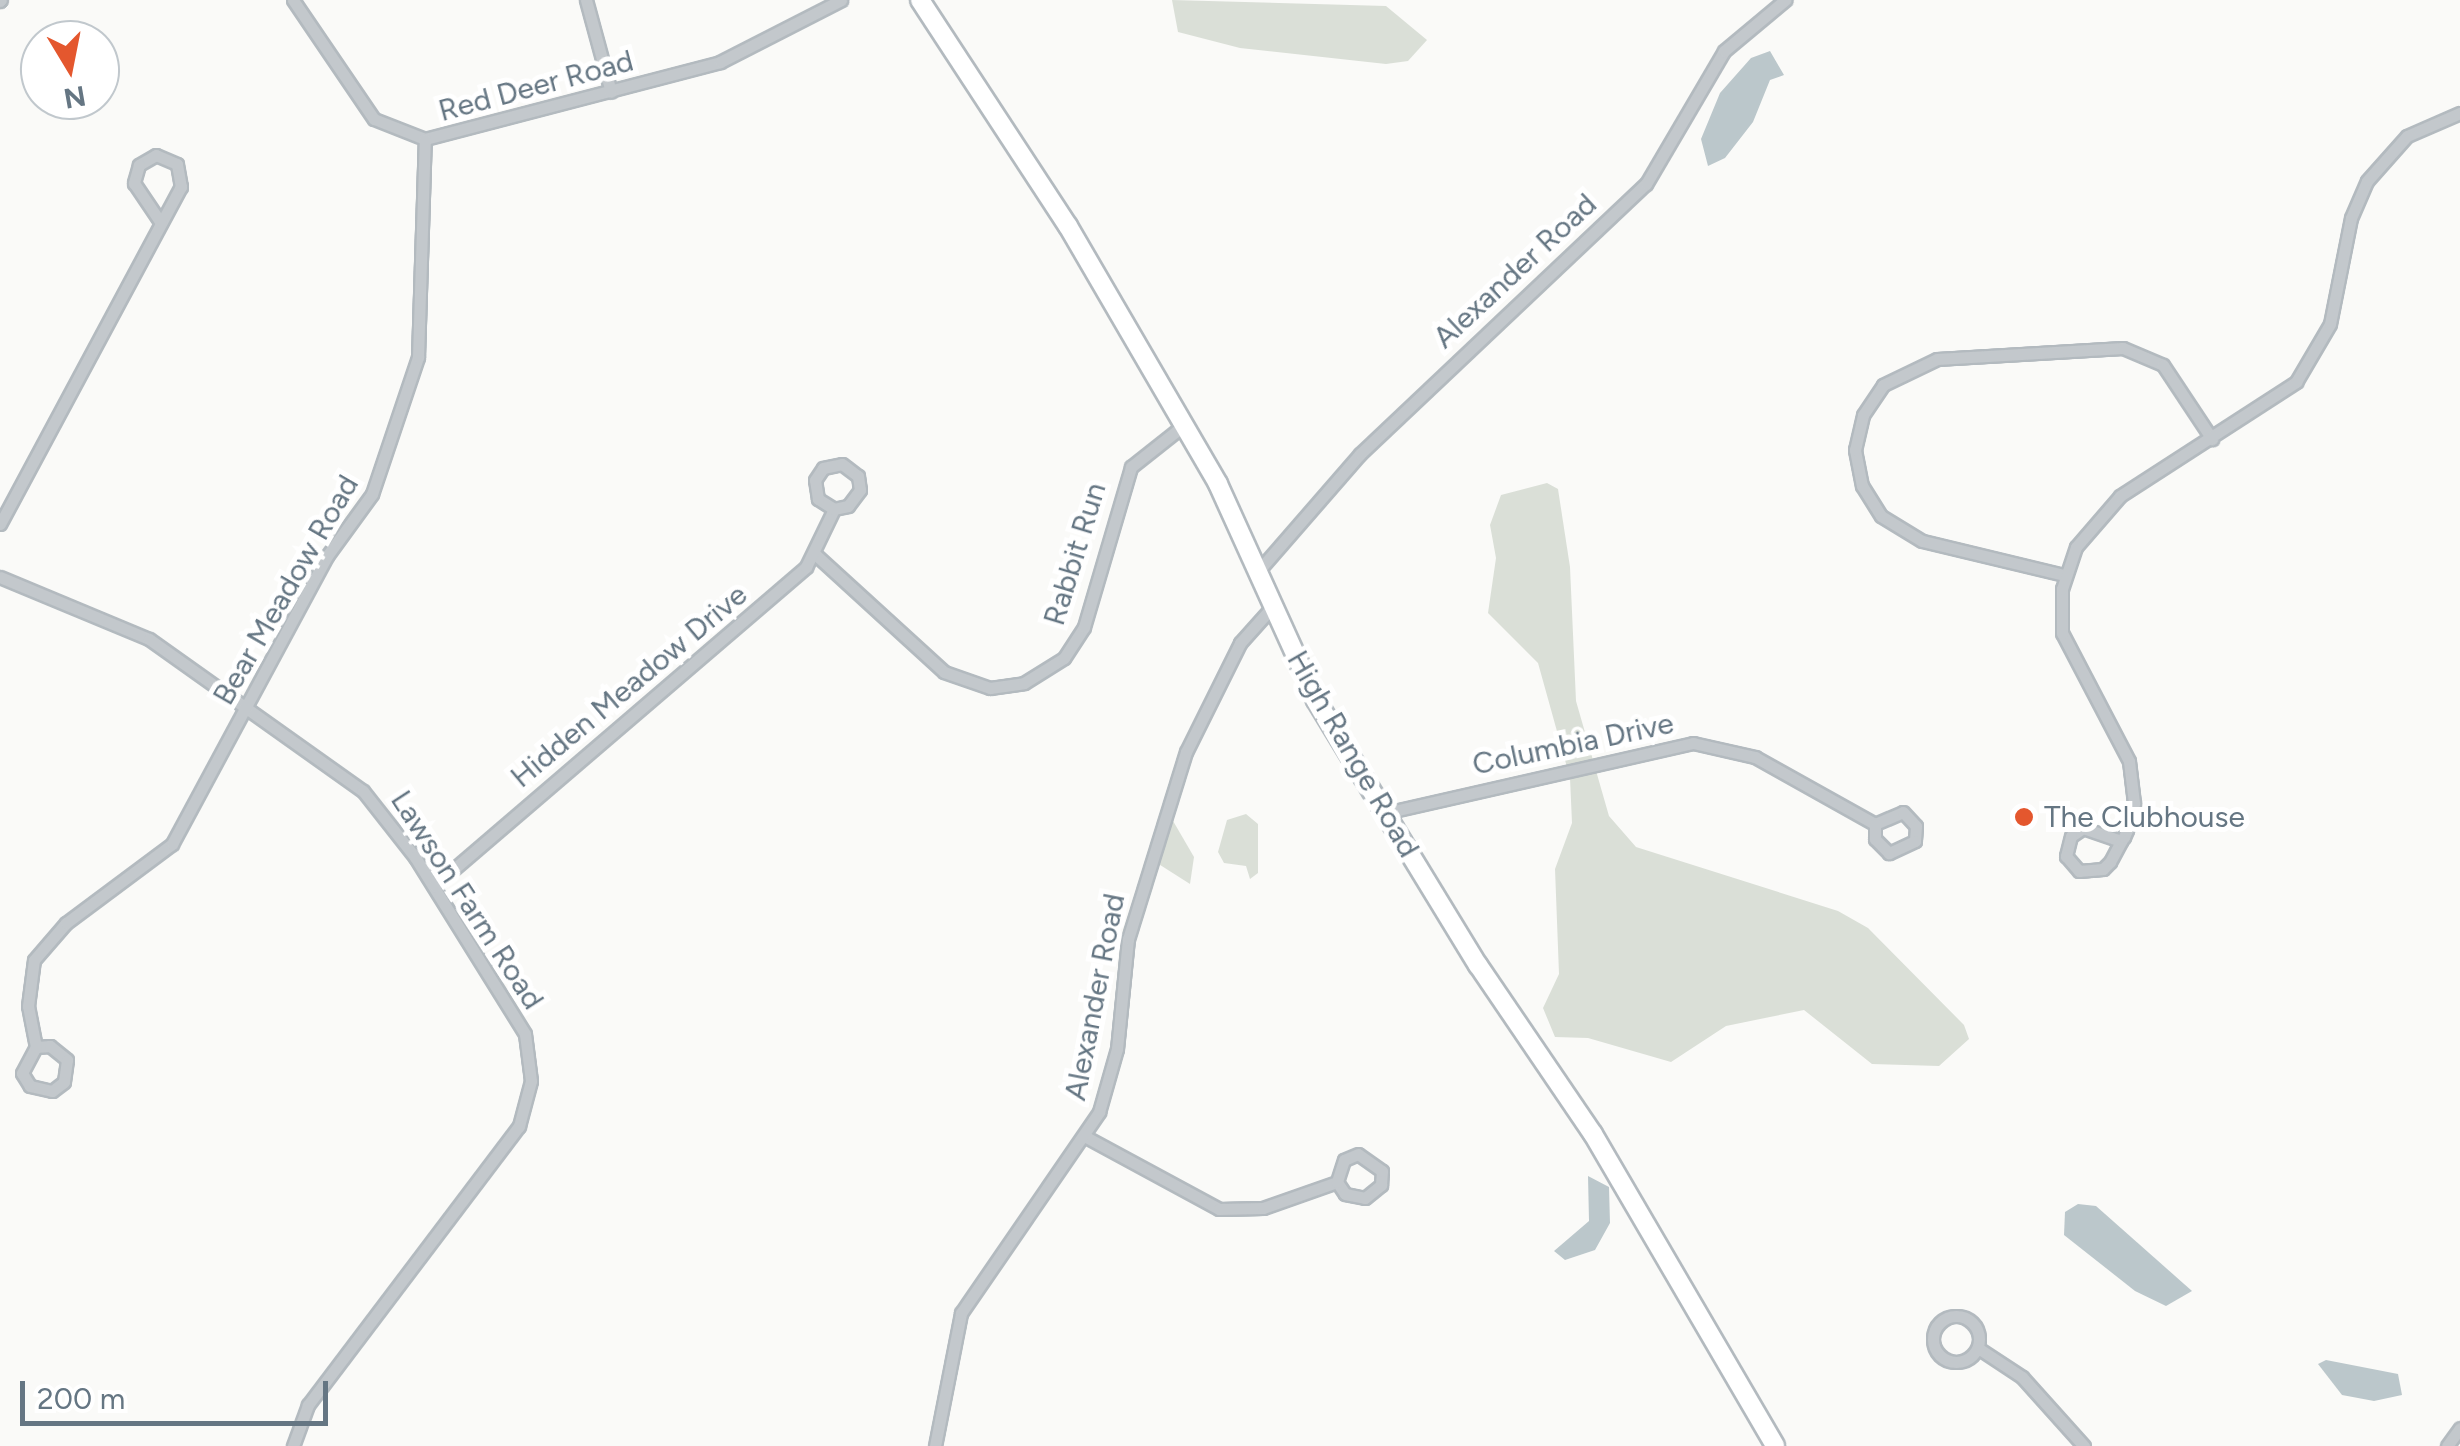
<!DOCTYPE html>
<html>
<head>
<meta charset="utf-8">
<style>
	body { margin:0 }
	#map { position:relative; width:2460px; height:1446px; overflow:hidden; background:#fafaf8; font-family:Figtree,sans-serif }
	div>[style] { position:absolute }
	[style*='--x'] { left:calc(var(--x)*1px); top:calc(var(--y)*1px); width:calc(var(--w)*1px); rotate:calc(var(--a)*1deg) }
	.green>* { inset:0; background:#dadfd7 }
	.water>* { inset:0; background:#bbc7cb }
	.roads { filter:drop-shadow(2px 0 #b3babf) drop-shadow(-2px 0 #b3babf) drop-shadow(0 2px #b3babf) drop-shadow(0 -2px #b3babf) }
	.street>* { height:11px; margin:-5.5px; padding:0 5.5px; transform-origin:5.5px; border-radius:5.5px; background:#c3c8cc }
	.street>.ring { margin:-5.5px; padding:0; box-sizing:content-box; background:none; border:11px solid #c3c8cc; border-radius:50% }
	.secondary>* { height:18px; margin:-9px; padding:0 9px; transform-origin:9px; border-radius:9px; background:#fff }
	.dots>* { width:28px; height:28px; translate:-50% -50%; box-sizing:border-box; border:5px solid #fff; border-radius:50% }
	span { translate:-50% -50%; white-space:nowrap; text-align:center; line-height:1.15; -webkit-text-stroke:10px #fff; paint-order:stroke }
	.street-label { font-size:30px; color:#657683 }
	.poi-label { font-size:30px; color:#657683 }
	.left { translate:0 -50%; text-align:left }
	.north { position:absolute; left:20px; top:20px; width:100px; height:100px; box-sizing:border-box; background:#fff; border:2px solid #c1c8cd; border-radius:50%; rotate:170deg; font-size:28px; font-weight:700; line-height:40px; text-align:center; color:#657683 }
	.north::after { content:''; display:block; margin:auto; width:35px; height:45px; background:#e4572e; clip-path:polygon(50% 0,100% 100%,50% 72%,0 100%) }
	.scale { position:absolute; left:20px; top:1381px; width:308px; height:45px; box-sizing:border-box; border:5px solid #657683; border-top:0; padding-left:12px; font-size:30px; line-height:35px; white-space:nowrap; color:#657683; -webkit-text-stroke:8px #fff; paint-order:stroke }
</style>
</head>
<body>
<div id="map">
	<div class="green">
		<i style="clip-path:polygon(1172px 0,1386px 6px,1427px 40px,1408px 61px,1386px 64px,1240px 48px,1178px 32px)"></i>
		<i style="clip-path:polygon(1547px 483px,1558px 489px,1570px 567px,1576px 701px,1609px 816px,1636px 847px,1838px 911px,1868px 928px,1964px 1025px,1969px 1039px,1939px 1066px,1872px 1064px,1804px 1010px,1726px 1026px,1671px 1062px,1588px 1038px,1555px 1037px,1543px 1008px,1559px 974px,1555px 869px,1572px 823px,1570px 778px,1538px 663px,1488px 613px,1496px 558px,1490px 525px,1501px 495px)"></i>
		<i style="clip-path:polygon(1169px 814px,1194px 857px,1190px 884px,1157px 863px)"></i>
		<i style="clip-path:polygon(1246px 814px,1258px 824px,1258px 873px,1250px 879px,1246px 866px,1224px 863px,1218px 852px,1227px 820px)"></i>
	</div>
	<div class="water">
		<i style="clip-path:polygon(1770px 51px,1784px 75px,1770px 80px,1753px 122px,1725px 158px,1708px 166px,1701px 139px,1720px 93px,1751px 58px)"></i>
		<i style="clip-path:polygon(1588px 1176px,1609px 1187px,1610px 1223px,1595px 1250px,1565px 1260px,1554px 1251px,1589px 1221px)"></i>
		<i style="clip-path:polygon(2078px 1204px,2096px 1206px,2192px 1291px,2166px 1306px,2135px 1291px,2064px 1235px,2065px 1212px)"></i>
		<i style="clip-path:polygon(2326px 1360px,2398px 1374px,2402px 1395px,2374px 1401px,2342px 1395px,2318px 1364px)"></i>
	</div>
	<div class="roads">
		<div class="street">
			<i style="--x:293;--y:0;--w:144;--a:55.8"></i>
			<i style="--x:374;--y:119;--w:55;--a:21.4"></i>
			<i style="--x:425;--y:139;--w:305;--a:-14.6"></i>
			<i style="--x:720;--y:62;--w:136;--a:-27.1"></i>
			<i style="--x:586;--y:0;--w:95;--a:74.8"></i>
			<i style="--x:0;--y:1;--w:1;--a:-45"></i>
			<i style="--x:0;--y:524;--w:383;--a:-61.8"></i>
			<i style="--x:181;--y:187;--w:23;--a:-100"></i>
			<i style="--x:177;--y:164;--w:23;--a:-157"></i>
			<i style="--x:156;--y:155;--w:20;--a:150"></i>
			<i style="--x:139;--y:165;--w:19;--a:106"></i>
			<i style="--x:134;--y:183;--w:48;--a:56"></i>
			<i style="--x:816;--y:555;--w:173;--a:42.4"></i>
			<i style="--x:944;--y:672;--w:49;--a:19.2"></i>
			<i style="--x:990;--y:688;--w:34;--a:-8"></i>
			<i style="--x:1024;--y:683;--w:47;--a:-32"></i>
			<i style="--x:1064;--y:658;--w:37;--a:-57"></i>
			<i style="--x:1084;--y:627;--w:167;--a:-73.6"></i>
			<i style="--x:1131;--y:467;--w:68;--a:-38.4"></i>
			<i style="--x:1260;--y:569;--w:152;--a:-49"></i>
			<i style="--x:1360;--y:454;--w:393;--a:-43.4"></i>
			<i style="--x:1646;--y:184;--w:154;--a:-59.6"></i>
			<i style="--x:1724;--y:51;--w:80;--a:-39.9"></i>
			<i style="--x:2064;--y:575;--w:146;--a:-166.5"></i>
			<i style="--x:1922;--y:541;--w:48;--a:-148.6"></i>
			<i style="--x:1881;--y:516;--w:36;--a:-122"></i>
			<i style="--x:1862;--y:486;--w:37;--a:-101"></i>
			<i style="--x:1855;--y:450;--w:36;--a:-77"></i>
			<i style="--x:1863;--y:415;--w:36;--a:-56"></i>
			<i style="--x:1883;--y:385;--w:60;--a:-25.7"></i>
			<i style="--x:1937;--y:359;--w:186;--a:-3.4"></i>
			<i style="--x:2123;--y:348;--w:43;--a:23"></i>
			<i style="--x:2163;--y:365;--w:89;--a:56.5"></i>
			<i style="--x:0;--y:577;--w:161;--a:22.6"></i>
			<i style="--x:149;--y:639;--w:262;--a:35.4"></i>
			<i style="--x:363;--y:791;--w:84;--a:51.8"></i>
			<i style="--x:415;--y:857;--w:208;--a:58.1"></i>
			<i style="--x:525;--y:1034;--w:47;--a:82.7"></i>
			<i style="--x:531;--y:1081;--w:47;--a:104.9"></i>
			<i style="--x:519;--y:1126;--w:350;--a:127.1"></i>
			<i style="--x:308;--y:1405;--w:44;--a:110.1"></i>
			<i style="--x:1385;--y:813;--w:316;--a:-12.8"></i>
			<i style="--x:1693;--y:743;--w:64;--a:12.7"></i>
			<i style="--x:1755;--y:757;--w:137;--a:29.2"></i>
			<i style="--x:1875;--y:824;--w:30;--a:-23"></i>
			<i style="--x:1903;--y:812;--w:19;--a:47"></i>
			<i style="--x:1916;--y:826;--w:15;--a:94"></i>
			<i style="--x:1915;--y:841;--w:29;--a:155"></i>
			<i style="--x:1889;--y:853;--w:20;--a:-135"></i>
			<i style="--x:1875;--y:839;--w:15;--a:-90"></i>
			<i style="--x:2121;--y:841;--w:40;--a:-161.1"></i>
			<i style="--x:2083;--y:828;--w:14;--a:146"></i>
			<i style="--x:2071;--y:836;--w:21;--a:104"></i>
			<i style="--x:2066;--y:856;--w:20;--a:49"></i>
			<i style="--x:2079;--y:871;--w:24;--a:-5"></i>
			<i style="--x:2103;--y:869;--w:10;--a:-45"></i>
			<i style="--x:2110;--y:862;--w:24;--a:-62"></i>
			<i style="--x:2121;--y:841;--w:5;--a:-53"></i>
			<i style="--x:2124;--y:837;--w:8;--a:-67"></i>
			<i style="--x:2127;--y:830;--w:28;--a:-75"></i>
			<i style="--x:2134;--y:803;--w:42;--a:-96.8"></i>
			<i style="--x:2129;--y:761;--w:144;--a:-117.6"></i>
			<i style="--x:2062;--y:633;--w:44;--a:-90"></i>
			<i style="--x:2062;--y:589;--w:44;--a:-71.6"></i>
			<i style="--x:2076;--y:547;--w:67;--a:-49.2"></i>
			<i style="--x:2120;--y:496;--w:210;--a:-32.9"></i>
			<i style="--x:2296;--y:382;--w:67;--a:-59.6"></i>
			<i style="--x:2330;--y:324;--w:108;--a:-78.8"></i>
			<i style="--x:2351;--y:218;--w:40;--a:-66.6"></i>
			<i style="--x:2367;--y:181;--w:60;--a:-48.4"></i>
			<i style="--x:2407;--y:136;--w:58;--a:-23.5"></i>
			<i style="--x:434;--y:886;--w:490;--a:-40.6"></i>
			<i style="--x:806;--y:567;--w:64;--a:-64.2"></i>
			<i style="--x:834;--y:509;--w:19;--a:-148"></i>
			<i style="--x:818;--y:499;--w:19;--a:-99"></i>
			<i style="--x:815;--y:480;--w:14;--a:-56"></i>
			<i style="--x:823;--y:468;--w:19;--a:-12"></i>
			<i style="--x:842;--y:464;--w:20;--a:37"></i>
			<i style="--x:858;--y:476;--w:14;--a:82"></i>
			<i style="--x:860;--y:490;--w:20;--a:127"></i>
			<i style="--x:848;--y:506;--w:14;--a:168"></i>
			<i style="--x:36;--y:1047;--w:14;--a:-4"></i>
			<i style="--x:50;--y:1046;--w:22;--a:39"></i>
			<i style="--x:67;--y:1060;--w:22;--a:98"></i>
			<i style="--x:64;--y:1082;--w:15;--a:143"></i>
			<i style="--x:52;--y:1091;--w:23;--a:-167"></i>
			<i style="--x:30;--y:1086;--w:15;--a:-122"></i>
			<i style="--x:22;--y:1073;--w:30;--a:-62"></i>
			<i style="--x:36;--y:1047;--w:42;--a:-101"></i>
			<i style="--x:28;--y:1006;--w:46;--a:-82.6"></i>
			<i style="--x:34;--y:960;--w:49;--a:-49.1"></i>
			<i style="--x:66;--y:923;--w:132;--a:-36.7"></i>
			<i style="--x:172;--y:844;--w:327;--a:-61.7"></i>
			<i style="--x:327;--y:556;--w:77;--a:-54"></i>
			<i style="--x:372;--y:494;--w:145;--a:-71.4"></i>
			<i style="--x:418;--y:357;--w:218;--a:-88.2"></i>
			<i style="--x:1086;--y:1137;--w:151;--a:28.4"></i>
			<i style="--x:1219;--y:1209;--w:44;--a:-1.3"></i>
			<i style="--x:1263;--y:1208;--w:78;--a:-19.4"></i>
			<i style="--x:1337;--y:1182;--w:14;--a:56"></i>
			<i style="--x:1345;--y:1194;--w:20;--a:11"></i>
			<i style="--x:1365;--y:1198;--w:21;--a:-39"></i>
			<i style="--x:1381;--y:1185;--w:14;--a:-86"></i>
			<i style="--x:1382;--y:1171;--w:29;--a:-145"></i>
			<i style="--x:1358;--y:1154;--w:15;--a:157"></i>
			<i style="--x:1344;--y:1160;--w:23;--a:108"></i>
			<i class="ring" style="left:1933px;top:1316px;width:35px;height:35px"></i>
			<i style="--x:1978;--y:1348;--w:53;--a:33.4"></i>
			<i style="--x:2022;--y:1377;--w:93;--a:48.1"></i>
			<i style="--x:935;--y:1446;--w:136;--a:-78.9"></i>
			<i style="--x:961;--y:1313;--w:244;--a:-55.5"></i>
			<i style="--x:1099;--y:1112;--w:66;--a:-74.1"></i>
			<i style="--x:1117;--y:1049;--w:111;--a:-84.3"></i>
			<i style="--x:1128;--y:939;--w:196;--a:-72.8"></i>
			<i style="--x:1186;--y:752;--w:122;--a:-63.6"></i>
			<i style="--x:1240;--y:643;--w:51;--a:-48.2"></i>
			<i style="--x:2447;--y:1446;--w:22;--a:-54"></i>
		</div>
		<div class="secondary">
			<i style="--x:920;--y:0;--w:270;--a:56.8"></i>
			<i style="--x:1068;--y:226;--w:298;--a:59.8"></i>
			<i style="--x:1218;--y:484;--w:237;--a:65.6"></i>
			<i style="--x:1316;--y:700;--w:311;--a:58.6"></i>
			<i style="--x:1478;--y:965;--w:204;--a:55.8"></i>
			<i style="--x:1593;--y:1134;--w:361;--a:59.7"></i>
		</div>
	</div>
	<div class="dots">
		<i style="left:2024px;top:817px;background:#e4572e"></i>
	</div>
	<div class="street-label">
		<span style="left:536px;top:86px;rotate:-15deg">Red Deer Road</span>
		<span style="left:1515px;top:271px;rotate:-43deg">Alexander Road</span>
		<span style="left:1075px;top:554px;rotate:-73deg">Rabbit Run</span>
		<span style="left:286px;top:590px;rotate:-60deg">Bear Meadow Road</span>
		<span style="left:629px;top:686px;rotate:-40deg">Hidden Meadow Drive</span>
		<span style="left:1573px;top:744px;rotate:-12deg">Columbia Drive</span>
		<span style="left:1353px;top:754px;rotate:60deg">High Range Road</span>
		<span style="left:467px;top:900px;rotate:57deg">Lawson Farm Road</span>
		<span style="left:1095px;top:997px;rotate:-79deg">Alexander Road</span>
	</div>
	<div class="poi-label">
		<span class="left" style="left:2044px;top:817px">The Clubhouse</span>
	</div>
	<div class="north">N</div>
	<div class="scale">200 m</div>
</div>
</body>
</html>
